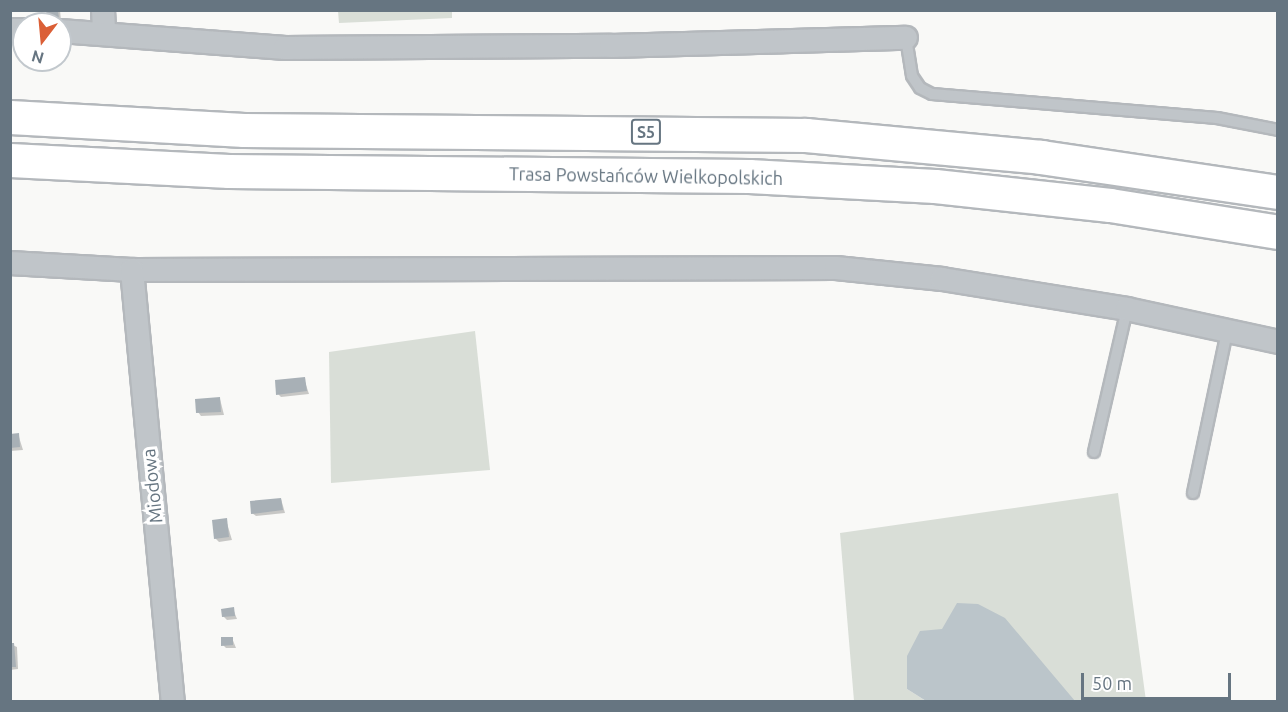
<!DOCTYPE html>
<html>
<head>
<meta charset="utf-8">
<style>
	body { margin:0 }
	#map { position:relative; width:1288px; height:712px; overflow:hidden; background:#f9f9f7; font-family:Ubuntu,sans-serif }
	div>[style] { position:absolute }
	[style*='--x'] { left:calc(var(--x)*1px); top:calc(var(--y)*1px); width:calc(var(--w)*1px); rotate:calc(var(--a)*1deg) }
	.green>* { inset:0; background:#d9ded7 }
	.water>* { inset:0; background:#bbc5ca }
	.shadow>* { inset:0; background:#0003 }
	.building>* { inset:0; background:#a8b0b6 }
	.roads { filter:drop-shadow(2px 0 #b4b8bc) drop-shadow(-2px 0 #b4b8bc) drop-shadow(0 2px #b4b8bc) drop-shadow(0 -2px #b4b8bc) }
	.service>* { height:10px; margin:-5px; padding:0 5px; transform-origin:5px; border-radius:5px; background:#c0c5c9 }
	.minor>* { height:22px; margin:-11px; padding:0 11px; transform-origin:11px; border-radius:11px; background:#c0c5c9 }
	.motorway>* { height:33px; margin:-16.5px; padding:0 16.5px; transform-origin:16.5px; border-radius:16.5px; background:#fff }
	span { translate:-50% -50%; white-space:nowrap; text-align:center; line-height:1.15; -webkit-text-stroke:6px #fff; paint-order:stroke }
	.shield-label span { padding:2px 4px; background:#fff; border:2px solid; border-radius:4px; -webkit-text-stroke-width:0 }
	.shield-label { font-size:16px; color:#667581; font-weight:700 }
	.street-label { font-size:18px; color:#667581 }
	.frame { position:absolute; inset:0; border:12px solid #667581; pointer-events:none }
	.north { position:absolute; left:12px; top:12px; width:60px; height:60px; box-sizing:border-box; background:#fff; border:2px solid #c2c8cd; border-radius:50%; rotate:196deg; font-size:16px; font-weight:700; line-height:24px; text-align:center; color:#667581 }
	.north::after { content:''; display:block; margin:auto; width:21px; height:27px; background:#db5f36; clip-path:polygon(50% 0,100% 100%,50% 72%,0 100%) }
	.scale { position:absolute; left:1081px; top:673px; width:150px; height:27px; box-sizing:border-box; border:3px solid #667581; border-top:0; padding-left:8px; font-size:18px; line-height:21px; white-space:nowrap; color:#667581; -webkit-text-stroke:4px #fff; paint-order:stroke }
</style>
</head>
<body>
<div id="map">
	<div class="green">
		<i style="clip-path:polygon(338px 11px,452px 11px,452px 18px,339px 23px)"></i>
		<i style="clip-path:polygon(475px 331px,490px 470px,331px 483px,329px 352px)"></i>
		<i style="clip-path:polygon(1118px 493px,1146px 701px,967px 701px,942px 629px,907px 689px,926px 701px,854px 701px,840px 533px)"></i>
	</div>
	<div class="water">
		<i style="clip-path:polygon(957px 603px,978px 604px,1005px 618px,1075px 701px,926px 701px,907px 689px,907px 656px,920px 631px,942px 629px)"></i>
	</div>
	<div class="shadow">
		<i style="clip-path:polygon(47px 10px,60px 10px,61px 21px,52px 22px)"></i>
		<i style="clip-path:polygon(304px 379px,309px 394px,281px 397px,278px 394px)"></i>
		<i style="clip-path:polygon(220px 399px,224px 415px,201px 416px,198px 412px)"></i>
		<i style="clip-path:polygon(18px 434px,23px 450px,10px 451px,10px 435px)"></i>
		<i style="clip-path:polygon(281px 499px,285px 513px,256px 516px,252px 513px)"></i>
		<i style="clip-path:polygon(226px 520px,232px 540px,219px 542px,215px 538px)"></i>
		<i style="clip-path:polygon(233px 609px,237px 619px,227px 620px,223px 616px)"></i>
		<i style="clip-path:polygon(232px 638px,236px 648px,226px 648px,223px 645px)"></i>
		<i style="clip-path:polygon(10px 644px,17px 647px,18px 669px,10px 670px)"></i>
	</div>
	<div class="building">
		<i style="clip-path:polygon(46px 10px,58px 10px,59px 19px,47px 20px)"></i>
		<i style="clip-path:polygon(305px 377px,307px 391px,276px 395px,275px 380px)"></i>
		<i style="clip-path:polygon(220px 397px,221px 412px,196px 413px,195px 399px)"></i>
		<i style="clip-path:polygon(19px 433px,20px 447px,10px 448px,10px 434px)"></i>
		<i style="clip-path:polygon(281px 498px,283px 510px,251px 514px,250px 501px)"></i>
		<i style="clip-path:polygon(227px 518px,229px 537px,214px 539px,212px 520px)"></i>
		<i style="clip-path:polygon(234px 607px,235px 616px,222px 617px,221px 609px)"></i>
		<i style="clip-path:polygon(221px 637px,233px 637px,233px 645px,221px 646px)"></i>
		<i style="clip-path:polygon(10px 643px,14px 643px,16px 667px,10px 667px)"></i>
	</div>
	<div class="roads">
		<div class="service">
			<i style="--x:906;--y:38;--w:38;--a:81"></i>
			<i style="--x:912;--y:76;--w:14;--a:56"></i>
			<i style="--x:920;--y:88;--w:13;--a:27"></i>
			<i style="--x:932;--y:94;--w:286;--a:4.8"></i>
			<i style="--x:1217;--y:118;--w:62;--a:11.1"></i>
			<i style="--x:1094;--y:452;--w:147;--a:-77"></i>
			<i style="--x:1193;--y:493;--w:166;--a:-78.1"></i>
		</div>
		<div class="minor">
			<i style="--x:103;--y:10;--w:22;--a:87"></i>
			<i style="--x:10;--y:30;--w:14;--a:0"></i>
			<i style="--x:60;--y:31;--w:226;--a:4.3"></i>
			<i style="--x:285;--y:48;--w:326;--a:-0.4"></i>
			<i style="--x:611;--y:46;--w:295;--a:-1.6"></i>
			<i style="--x:10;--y:263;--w:122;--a:3.3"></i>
			<i style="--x:132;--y:270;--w:704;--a:-0.16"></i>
			<i style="--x:836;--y:268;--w:107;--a:5.9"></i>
			<i style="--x:942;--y:279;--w:187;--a:9.2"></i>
			<i style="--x:1127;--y:309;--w:155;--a:12.3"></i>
			<i style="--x:132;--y:270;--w:434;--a:84.6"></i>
		</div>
		<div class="motorway">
			<i style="--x:10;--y:117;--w:234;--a:3.2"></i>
			<i style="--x:244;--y:130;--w:562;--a:0.51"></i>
			<i style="--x:806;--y:135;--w:236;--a:5.3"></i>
			<i style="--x:1041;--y:157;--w:240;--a:8.4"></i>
			<i style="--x:10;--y:160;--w:219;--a:2.9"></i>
			<i style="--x:229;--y:171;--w:520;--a:0.55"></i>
			<i style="--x:749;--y:176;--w:186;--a:3.1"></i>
			<i style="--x:935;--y:186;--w:176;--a:6.2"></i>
			<i style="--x:1110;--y:205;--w:170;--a:9.1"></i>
		</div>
	</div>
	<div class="shield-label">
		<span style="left:646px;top:132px">S5</span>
	</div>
	<div class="street-label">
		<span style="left:646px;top:176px;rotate:1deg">Trasa Powstańców Wielkopolskich</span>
		<span style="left:152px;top:486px;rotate:-96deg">Miodowa</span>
	</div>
	<div class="frame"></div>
	<div class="north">N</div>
	<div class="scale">50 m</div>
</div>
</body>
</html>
